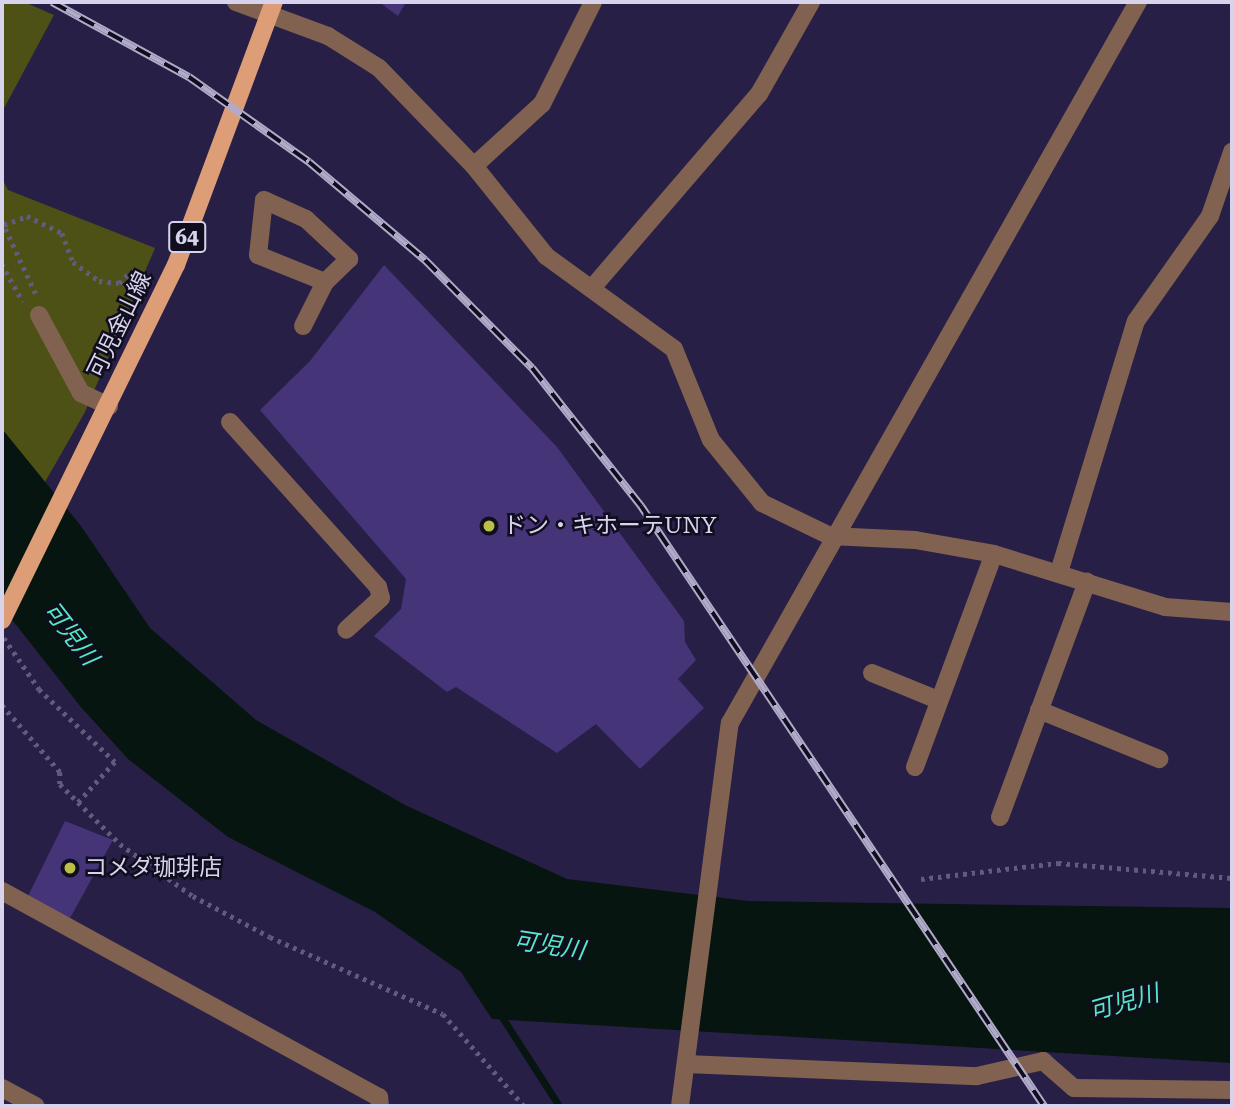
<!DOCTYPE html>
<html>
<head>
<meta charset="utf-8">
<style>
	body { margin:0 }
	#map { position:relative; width:1234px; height:1108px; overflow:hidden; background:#281f46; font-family:"Roboto Serif","Noto Sans JP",serif }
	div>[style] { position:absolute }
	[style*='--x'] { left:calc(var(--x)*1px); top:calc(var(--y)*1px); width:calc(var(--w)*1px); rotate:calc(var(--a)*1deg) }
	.green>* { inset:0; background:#4e5115 }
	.water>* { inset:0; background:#071510 }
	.stream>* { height:7px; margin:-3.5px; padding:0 3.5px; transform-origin:3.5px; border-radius:3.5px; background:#071510 }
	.building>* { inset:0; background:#453477 }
	.path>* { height:4.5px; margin-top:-2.25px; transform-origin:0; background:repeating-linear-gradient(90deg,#635b7e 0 3.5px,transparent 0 8.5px) }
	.minor>* { height:18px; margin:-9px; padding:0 9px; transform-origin:9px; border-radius:9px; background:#816250 }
	.major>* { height:18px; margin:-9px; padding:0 9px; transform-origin:9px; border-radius:9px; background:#dd9d76 }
	.rail>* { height:8px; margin-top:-4px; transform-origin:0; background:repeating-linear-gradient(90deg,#100d1e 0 16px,#b0abc8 0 32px); box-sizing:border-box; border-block:2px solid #b0abc8 }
	.dots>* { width:19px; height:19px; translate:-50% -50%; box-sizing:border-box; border:4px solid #100d1e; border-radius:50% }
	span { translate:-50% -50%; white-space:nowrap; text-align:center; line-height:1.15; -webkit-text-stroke:5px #100d1e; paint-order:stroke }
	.shield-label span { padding:2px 5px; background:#100d1e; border:2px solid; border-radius:5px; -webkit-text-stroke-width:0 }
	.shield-label { font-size:21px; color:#d7d3ed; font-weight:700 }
	.street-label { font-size:23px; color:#d7d3ed }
	.poi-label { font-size:23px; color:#d7d3ed }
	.left { translate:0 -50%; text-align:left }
	.water-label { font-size:24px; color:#54ebc4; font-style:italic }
	.frame { position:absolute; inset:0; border:4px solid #d7d3ed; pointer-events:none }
</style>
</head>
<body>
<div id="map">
	<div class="green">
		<i style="clip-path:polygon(2px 2px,24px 2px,54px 15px,2px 112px)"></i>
		<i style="clip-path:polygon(2px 178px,8px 190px,155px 248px,85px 412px,45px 482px,2px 429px)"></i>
	</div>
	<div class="water">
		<i style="clip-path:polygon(2px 429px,81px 526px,150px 628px,256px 720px,405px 805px,567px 879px,748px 901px,1232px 908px,1232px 1063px,492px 1019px,461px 972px,375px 912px,228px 837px,128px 759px,80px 706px,2px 607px)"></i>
	</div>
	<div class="stream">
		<i style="--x:500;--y:1014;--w:109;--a:57.3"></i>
	</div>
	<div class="building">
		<i style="clip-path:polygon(379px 2px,406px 2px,398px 16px)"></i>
		<i style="clip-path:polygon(384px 265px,557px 447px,684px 621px,685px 642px,696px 660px,678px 679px,704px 708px,640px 769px,596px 724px,557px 753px,456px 687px,447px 692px,374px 636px,401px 609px,406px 579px,260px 410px,310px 361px)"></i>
		<i style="clip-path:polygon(65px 821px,113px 840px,69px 920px,28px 896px)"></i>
	</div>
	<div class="path">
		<i style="--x:2;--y:221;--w:83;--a:65"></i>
		<i style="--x:4;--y:225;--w:25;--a:-21"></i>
		<i style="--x:27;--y:216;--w:39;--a:26"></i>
		<i style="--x:62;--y:233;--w:31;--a:69"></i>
		<i style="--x:73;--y:262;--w:32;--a:36"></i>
		<i style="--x:99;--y:281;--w:20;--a:6"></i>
		<i style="--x:119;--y:283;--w:17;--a:-45"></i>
		<i style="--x:131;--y:271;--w:13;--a:27"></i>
		<i style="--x:2;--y:264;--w:43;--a:61.1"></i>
		<i style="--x:4;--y:638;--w:62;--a:55.5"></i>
		<i style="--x:39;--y:689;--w:105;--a:43.8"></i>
		<i style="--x:115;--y:762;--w:55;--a:132.1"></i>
		<i style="--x:2;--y:705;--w:89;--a:49.1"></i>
		<i style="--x:60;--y:772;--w:12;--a:90"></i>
		<i style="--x:60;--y:784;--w:85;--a:45"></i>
		<i style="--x:120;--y:844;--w:90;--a:35.5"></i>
		<i style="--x:193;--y:896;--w:87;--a:28"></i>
		<i style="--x:270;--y:937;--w:189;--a:24"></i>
		<i style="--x:443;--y:1014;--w:123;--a:48.6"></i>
		<i style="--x:921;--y:879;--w:138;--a:-6.7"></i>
		<i style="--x:1058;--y:863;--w:175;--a:4.9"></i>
	</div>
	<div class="minor">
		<i style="--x:236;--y:2;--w:98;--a:20.3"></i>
		<i style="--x:328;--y:36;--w:60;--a:32.1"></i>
		<i style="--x:379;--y:68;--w:136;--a:45.9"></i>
		<i style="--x:474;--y:166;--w:115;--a:51.3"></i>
		<i style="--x:546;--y:256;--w:158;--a:36"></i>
		<i style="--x:674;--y:349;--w:98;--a:67.9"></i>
		<i style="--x:711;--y:440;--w:81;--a:51"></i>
		<i style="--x:762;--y:503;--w:76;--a:25.9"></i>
		<i style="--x:830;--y:536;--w:85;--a:2.7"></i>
		<i style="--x:915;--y:540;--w:80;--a:10"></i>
		<i style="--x:994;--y:554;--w:179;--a:17.2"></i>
		<i style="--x:1165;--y:607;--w:67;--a:4.3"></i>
		<i style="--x:474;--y:166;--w:92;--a:-42.4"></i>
		<i style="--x:542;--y:104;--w:114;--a:-63.4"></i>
		<i style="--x:592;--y:288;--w:256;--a:-49.3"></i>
		<i style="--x:759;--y:94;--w:106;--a:-60.5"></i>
		<i style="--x:39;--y:315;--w:89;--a:61.7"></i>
		<i style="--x:81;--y:393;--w:31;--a:25"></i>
		<i style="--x:303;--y:326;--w:49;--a:-63.4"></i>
		<i style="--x:325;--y:282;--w:72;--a:-158.1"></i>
		<i style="--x:258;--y:255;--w:55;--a:-83.8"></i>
		<i style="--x:264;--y:200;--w:46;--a:24.3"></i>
		<i style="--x:306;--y:219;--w:59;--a:42.9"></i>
		<i style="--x:349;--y:259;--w:33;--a:136"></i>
		<i style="--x:230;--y:422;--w:222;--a:48.1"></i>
		<i style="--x:378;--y:587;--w:11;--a:75"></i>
		<i style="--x:381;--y:598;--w:47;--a:137.6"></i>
		<i style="--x:1060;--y:569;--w:259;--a:-73"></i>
		<i style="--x:1136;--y:321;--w:128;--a:-54.8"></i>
		<i style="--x:1210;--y:216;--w:68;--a:-71"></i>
		<i style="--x:872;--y:673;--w:71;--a:22.2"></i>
		<i style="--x:1039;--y:710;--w:130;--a:22.2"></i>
		<i style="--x:915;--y:767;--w:227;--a:-69.7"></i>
		<i style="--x:1000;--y:817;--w:251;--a:-69.7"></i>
		<i style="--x:2;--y:891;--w:430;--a:28.7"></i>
		<i style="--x:379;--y:1097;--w:9;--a:84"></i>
		<i style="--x:686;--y:1064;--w:291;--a:2.4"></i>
		<i style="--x:977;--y:1076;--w:68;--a:-12.8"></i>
		<i style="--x:1043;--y:1061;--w:41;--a:41.1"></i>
		<i style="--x:1074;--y:1088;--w:158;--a:0.7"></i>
		<i style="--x:2;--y:1088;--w:38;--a:28"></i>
		<i style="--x:680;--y:1106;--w:386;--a:-82.6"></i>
		<i style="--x:730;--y:723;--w:828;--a:-60.5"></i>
	</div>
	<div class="major">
		<i style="--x:2;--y:620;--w:395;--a:-63.9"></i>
		<i style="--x:176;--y:265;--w:281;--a:-69.6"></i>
	</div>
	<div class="rail">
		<i style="--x:52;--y:2;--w:156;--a:28.7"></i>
		<i style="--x:189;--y:77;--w:147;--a:35.3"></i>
		<i style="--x:309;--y:162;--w:152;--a:40.2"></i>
		<i style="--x:425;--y:260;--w:152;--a:45.3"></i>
		<i style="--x:532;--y:368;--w:176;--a:51.7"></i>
		<i style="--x:641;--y:506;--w:723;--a:56.11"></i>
	</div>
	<div class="dots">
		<i style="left:489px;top:526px;background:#bac045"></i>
		<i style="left:70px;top:868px;background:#bac045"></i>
	</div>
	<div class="shield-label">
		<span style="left:187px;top:237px">64</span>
	</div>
	<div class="street-label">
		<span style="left:120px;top:325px;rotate:-64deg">可児金山線</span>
	</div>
	<div class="poi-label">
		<span class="left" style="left:503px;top:526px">ドン・キホーテUNY</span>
		<span class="left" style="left:84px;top:868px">コメダ珈琲店</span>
	</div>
	<div class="water-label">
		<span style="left:70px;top:634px;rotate:52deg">可児川</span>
		<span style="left:549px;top:946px;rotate:9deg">可児川</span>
		<span style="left:1124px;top:1003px;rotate:-16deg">可児川</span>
	</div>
	<div class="frame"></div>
</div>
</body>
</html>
